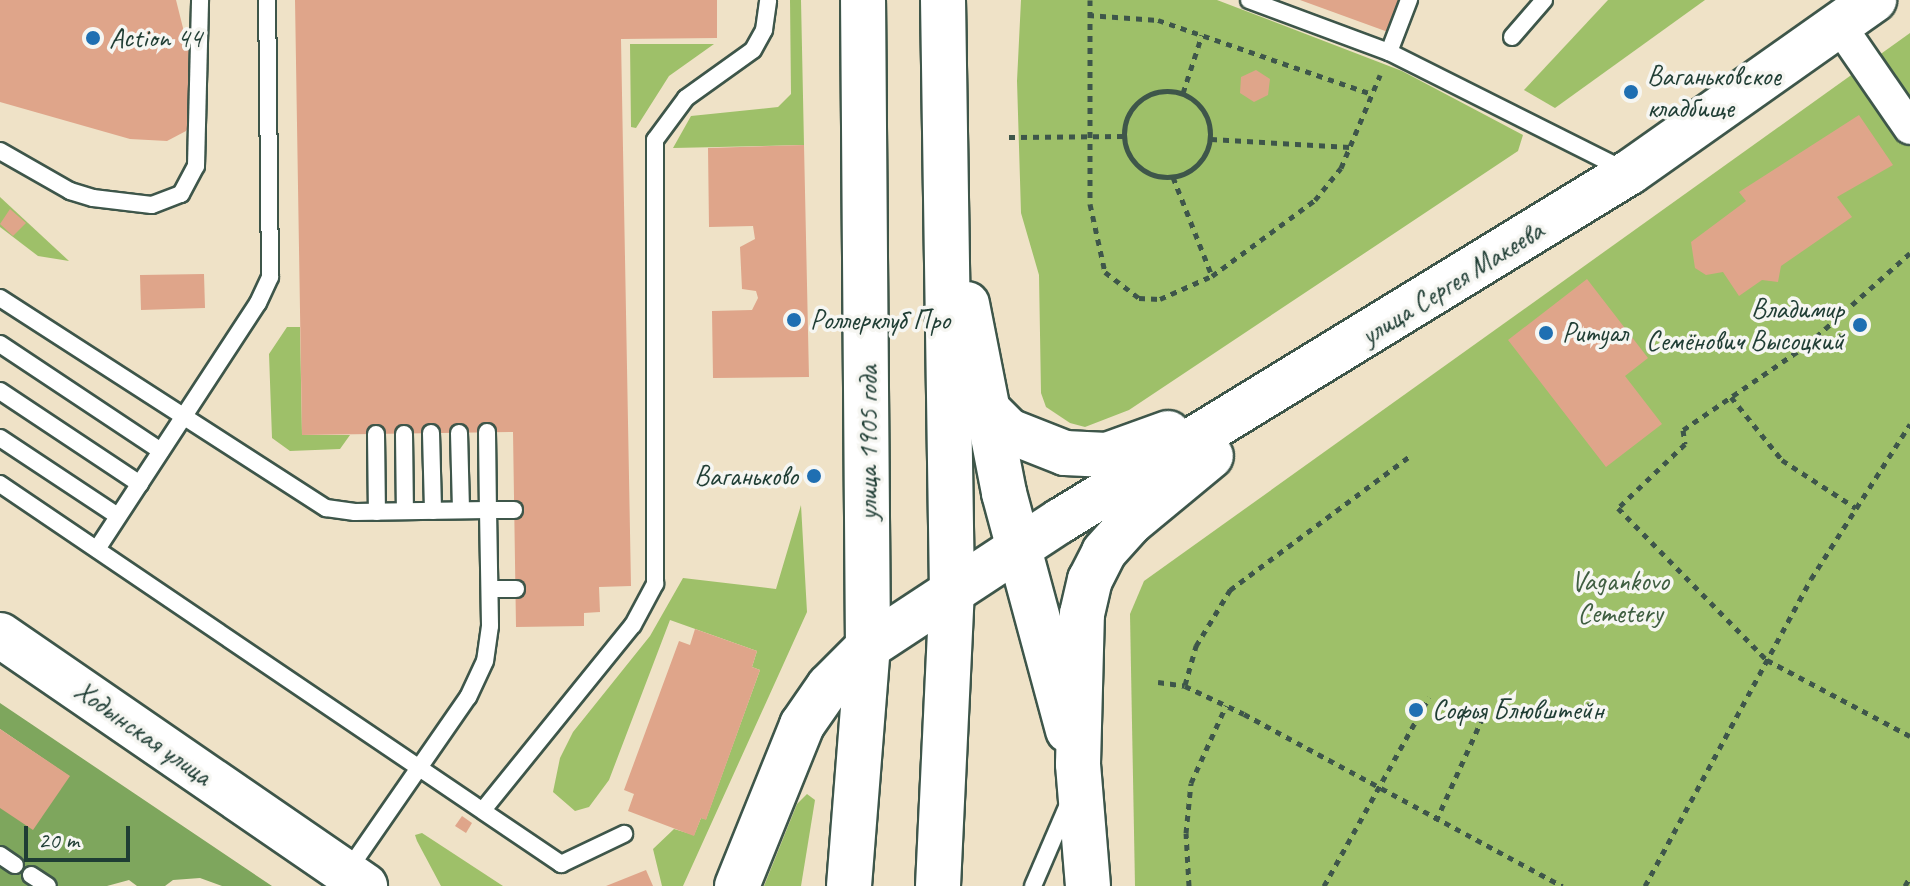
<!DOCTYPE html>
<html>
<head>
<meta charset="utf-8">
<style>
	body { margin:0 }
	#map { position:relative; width:1910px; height:886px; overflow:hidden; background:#efe2c7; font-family:Caveat,sans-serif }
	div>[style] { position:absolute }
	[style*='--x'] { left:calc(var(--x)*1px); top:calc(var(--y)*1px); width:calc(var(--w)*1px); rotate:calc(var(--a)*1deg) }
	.green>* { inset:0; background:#9ec069 }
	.forest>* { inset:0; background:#7ea65d }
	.building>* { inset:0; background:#dfa58a }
	.path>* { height:5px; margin-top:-2.5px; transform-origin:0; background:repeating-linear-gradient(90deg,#3e564a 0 6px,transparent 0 12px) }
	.path>.ring { margin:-2.5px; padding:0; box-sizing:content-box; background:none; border:5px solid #3e564a; border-radius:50% }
	.roads { filter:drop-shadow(2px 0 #3e564a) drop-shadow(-2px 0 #3e564a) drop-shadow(0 2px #3e564a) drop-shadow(0 -2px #3e564a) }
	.lane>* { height:16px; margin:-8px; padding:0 8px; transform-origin:8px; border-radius:8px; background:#fff }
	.street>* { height:32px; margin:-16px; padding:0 16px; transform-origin:16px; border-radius:16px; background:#fff }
	.secondary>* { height:44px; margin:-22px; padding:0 22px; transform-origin:22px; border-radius:22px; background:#fff }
	.dots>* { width:22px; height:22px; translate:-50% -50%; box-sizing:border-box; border:4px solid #f6f6f2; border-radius:50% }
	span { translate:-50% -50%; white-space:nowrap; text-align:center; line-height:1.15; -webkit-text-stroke:7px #f6f6f2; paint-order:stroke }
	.poi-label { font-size:28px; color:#1f3d34 }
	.left { translate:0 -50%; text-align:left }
	.right { translate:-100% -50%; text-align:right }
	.street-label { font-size:28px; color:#1f3d34 }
	.park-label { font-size:28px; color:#3f5e41 }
	.scale { position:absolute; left:24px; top:826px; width:106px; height:36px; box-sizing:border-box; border:4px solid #1f3d34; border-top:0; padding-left:10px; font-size:24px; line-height:28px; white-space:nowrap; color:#1f3d34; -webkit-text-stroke:6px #f6f6f2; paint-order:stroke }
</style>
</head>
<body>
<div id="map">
	<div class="green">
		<i style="clip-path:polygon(790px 0,801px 0,804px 145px,673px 148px,691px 116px,778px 107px,791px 94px)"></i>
		<i style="clip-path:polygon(1021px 0,1217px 0,1402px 71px,1523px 135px,1518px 151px,1129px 410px,1085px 427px,1070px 423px,1046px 407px,1041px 393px,1039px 275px,1021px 213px,1017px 81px)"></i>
		<i style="clip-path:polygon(1608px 0,1705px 0,1555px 108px,1524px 90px)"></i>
		<i style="clip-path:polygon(1910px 33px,1910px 886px,1135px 886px,1130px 614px,1144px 581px)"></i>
		<i style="clip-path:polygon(630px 44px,714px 44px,669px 76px,636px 128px,631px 127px)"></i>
		<i style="clip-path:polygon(0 197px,69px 261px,38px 256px,0 227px)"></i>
		<i style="clip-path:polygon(287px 327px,300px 327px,302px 435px,350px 435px,340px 449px,290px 451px,272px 438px,269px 354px)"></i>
		<i style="clip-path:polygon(801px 505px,807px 612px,683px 886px,662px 886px,653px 849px,674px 829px,694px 835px,701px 818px,706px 819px,760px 670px,752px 667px,757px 651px,670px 620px,609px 780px,589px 807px,575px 811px,553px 792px,560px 758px,573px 732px,650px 636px,683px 578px,776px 589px)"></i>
		<i style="clip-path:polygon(807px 794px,815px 800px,801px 886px,764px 886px,797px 804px)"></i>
		<i style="clip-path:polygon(422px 833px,503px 886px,441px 886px,417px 841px,415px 835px)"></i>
	</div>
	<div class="forest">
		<i style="clip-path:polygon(0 703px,272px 886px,222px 886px,200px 878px,173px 880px,165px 886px,137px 886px,129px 880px,107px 886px,0 886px,0 808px,69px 776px,0 729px)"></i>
	</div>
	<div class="building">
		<i style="clip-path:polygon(0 0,176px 0,195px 76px,196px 111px,186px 131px,167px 141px,130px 139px,0 102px)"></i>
		<i style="clip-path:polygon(295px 0,717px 0,717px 38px,621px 39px,631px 586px,599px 587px,600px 612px,584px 613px,584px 626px,516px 627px,513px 432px,302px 435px)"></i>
		<i style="clip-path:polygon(1300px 0,1399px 0,1388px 32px)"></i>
		<i style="clip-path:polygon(1256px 70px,1270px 79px,1268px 95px,1254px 102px,1240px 93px,1241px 77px)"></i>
		<i style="clip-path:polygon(1859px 115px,1893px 165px,1837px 197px,1852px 217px,1781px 266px,1778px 282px,1762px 280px,1739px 296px,1723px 272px,1706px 275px,1695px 268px,1691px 242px,1746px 201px,1739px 192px)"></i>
		<i style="clip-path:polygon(804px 145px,809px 377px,713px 378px,712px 311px,752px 310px,758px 298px,756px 291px,742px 289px,740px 247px,755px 239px,753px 226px,709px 227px,708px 148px)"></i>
		<i style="clip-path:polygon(10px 209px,26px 223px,13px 236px,0 224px)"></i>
		<i style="clip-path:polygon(204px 274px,205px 308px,141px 310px,140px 275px)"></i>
		<i style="clip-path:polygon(1587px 279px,1648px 358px,1625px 376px,1662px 424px,1606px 467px,1508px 340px)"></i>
		<i style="clip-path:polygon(695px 629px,757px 651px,752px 667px,760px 670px,706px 820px,701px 818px,694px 836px,628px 811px,634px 794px,624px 790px,679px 641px,690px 645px)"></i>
		<i style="clip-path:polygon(0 729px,70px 776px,33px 830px,0 808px)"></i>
		<i style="clip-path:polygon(462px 816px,472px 823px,466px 833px,455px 826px)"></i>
		<i style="clip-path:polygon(646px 870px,653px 886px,606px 886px)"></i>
	</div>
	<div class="path">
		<i style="--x:1090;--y:0;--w:204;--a:90"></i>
		<i style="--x:1090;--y:204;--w:70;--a:77.6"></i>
		<i style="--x:1105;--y:272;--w:43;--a:37.4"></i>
		<i style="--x:1139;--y:298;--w:21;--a:3"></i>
		<i style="--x:1160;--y:299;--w:57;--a:-23.9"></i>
		<i style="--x:1212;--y:276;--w:128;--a:-36.4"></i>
		<i style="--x:1315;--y:200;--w:41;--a:-50.9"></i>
		<i style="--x:1341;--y:168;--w:101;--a:-67.2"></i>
		<i style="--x:1088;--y:15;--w:70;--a:4.1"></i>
		<i style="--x:1158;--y:20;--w:226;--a:19.1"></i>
		<i class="ring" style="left:1124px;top:91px;width:81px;height:81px"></i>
		<i style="--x:1183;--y:93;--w:61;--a:-71.9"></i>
		<i style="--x:1009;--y:137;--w:115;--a:-0.5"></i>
		<i style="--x:1211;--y:139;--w:139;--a:3.3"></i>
		<i style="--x:1173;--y:177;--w:106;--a:68.5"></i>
		<i style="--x:1910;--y:253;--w:138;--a:138.2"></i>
		<i style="--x:1807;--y:345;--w:150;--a:145.6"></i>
		<i style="--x:1683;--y:430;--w:14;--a:82"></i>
		<i style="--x:1685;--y:444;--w:93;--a:136.3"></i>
		<i style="--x:1618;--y:508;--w:213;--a:45.6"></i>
		<i style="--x:1767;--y:660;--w:162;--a:28"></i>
		<i style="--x:1731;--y:397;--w:81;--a:51"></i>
		<i style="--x:1782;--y:460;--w:88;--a:33"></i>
		<i style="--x:1158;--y:682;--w:27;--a:8"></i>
		<i style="--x:1185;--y:686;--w:65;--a:25.4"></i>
		<i style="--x:1244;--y:714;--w:362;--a:28.4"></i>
		<i style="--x:1185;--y:685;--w:41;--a:-74.2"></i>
		<i style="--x:1196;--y:646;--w:66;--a:-58.7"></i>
		<i style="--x:1230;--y:590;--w:224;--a:-36.7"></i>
		<i style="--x:1436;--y:821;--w:114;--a:-65.7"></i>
		<i style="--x:1189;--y:886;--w:53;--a:-93.2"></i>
		<i style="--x:1186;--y:833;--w:50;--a:-84.3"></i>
		<i style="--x:1191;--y:783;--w:85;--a:-65.6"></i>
		<i style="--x:1324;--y:886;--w:216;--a:-60.9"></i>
		<i style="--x:1645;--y:886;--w:349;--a:-61.6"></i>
		<i style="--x:1811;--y:579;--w:184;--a:-57.4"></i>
		<i style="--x:1905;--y:886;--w:10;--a:-61"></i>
	</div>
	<div class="roads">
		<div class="lane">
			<i style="--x:1249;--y:0;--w:149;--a:20.4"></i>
			<i style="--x:1389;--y:52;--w:264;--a:26.6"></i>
			<i style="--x:1512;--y:37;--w:49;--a:-49.1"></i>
			<i style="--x:1389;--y:52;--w:56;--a:-69"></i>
			<i style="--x:0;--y:151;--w:81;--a:29.7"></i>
			<i style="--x:70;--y:191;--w:24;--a:17"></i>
			<i style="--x:93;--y:198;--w:59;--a:6.8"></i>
			<i style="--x:152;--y:205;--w:31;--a:-21"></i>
			<i style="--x:181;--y:194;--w:32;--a:-62"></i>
			<i style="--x:196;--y:166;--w:166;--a:-88.6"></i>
			<i style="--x:0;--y:298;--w:388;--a:32.8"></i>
			<i style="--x:326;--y:508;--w:29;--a:8"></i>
			<i style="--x:355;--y:512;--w:133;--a:-0.9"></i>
			<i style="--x:488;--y:510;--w:116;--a:89"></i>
			<i style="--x:490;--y:626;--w:35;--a:98"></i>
			<i style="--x:485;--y:661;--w:40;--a:115"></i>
			<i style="--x:468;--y:697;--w:213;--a:124.7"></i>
			<i style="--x:0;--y:344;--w:193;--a:33.6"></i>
			<i style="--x:0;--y:391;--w:168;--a:33.6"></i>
			<i style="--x:487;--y:432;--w:78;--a:89.3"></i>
			<i style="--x:488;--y:510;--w:26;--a:0"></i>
			<i style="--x:431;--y:433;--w:78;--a:88.5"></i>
			<i style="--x:459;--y:433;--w:77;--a:88.5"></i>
			<i style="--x:376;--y:434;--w:78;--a:89.3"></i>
			<i style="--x:404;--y:434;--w:77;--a:89.3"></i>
			<i style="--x:0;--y:438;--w:141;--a:33.5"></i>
			<i style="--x:0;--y:484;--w:678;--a:34.11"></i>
			<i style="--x:561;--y:864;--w:70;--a:-25.5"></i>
			<i style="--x:97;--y:549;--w:294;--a:-56.8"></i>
			<i style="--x:258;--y:303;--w:29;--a:-65"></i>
			<i style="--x:270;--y:277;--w:277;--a:-90.6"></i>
			<i style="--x:490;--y:589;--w:26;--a:0"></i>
			<i style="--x:483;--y:810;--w:238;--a:-51"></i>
			<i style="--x:633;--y:625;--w:47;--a:-61.8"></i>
			<i style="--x:655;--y:584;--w:444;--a:-90"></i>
			<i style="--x:655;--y:140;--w:52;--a:-53.6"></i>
			<i style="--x:686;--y:98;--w:82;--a:-35.6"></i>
			<i style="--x:753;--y:50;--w:23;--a:-61"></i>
			<i style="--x:764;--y:30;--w:30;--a:-82"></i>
			<i style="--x:0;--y:855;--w:18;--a:34"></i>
			<i style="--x:31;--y:875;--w:20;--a:33"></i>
			<i style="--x:1033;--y:886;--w:86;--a:-66.7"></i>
		</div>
		<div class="street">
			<i style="--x:1839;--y:25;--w:125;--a:55.4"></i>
		</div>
		<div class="secondary">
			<i style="--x:967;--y:304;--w:193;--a:78.9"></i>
			<i style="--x:1004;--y:493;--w:246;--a:74.9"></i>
			<i style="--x:989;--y:411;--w:28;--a:45"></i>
			<i style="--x:1009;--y:431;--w:60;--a:21.4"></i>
			<i style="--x:1065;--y:453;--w:42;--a:2.7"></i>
			<i style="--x:1107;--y:455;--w:65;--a:-19.8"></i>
			<i style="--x:0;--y:635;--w:443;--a:34.5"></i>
			<i style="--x:737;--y:886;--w:174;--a:-68"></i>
			<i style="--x:802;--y:725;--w:47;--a:-55.3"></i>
			<i style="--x:829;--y:686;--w:55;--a:-45"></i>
			<i style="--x:868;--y:647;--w:230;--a:-33.3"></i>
			<i style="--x:1060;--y:521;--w:668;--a:-31.48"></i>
			<i style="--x:1630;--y:172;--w:299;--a:-35.2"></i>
			<i style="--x:849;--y:886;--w:240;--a:-85.5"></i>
			<i style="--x:868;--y:647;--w:647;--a:-90.44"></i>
			<i style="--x:938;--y:886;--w:294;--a:-87.3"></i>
			<i style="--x:952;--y:592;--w:592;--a:-90.87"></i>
			<i style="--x:1088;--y:886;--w:122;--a:-94.7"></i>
			<i style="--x:1078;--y:764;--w:150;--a:-88.5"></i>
			<i style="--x:1082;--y:614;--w:35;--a:-77"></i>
			<i style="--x:1090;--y:580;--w:31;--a:-63"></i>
			<i style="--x:1104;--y:552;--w:39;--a:-48"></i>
			<i style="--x:1130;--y:523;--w:105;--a:-39.6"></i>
		</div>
	</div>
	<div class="dots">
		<i style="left:93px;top:38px;background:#1f6fb2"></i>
		<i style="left:1631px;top:92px;background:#1f6fb2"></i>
		<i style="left:794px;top:320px;background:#1f6fb2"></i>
		<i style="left:1860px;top:325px;background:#1f6fb2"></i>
		<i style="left:1546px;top:333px;background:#1f6fb2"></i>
		<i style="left:814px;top:476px;background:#1f6fb2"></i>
		<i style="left:1416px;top:710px;background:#1f6fb2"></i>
	</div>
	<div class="poi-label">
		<span class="left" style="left:109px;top:38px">Action 44</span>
		<span class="left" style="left:1647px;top:92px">Ваганьковское<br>кладбище</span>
		<span class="right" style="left:1844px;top:325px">Владимир<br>Семёнович Высоцкий</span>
		<span class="left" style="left:810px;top:320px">Роллерклуб Про</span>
		<span class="left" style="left:1562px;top:333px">Ритуал</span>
		<span class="right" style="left:798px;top:476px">Ваганьково</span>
		<span class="left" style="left:1432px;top:710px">Софья Блювштейн</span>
	</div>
	<div class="street-label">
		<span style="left:1452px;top:283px;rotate:-32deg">улица Сергея Макеева</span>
		<span style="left:868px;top:443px;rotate:-90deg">улица 1905 года</span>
		<span style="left:143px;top:733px;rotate:35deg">Ходынская улица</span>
	</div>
	<div class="park-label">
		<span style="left:1620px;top:597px">Vagankovo<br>Cemetery</span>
	</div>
	<div class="scale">20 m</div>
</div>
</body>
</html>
